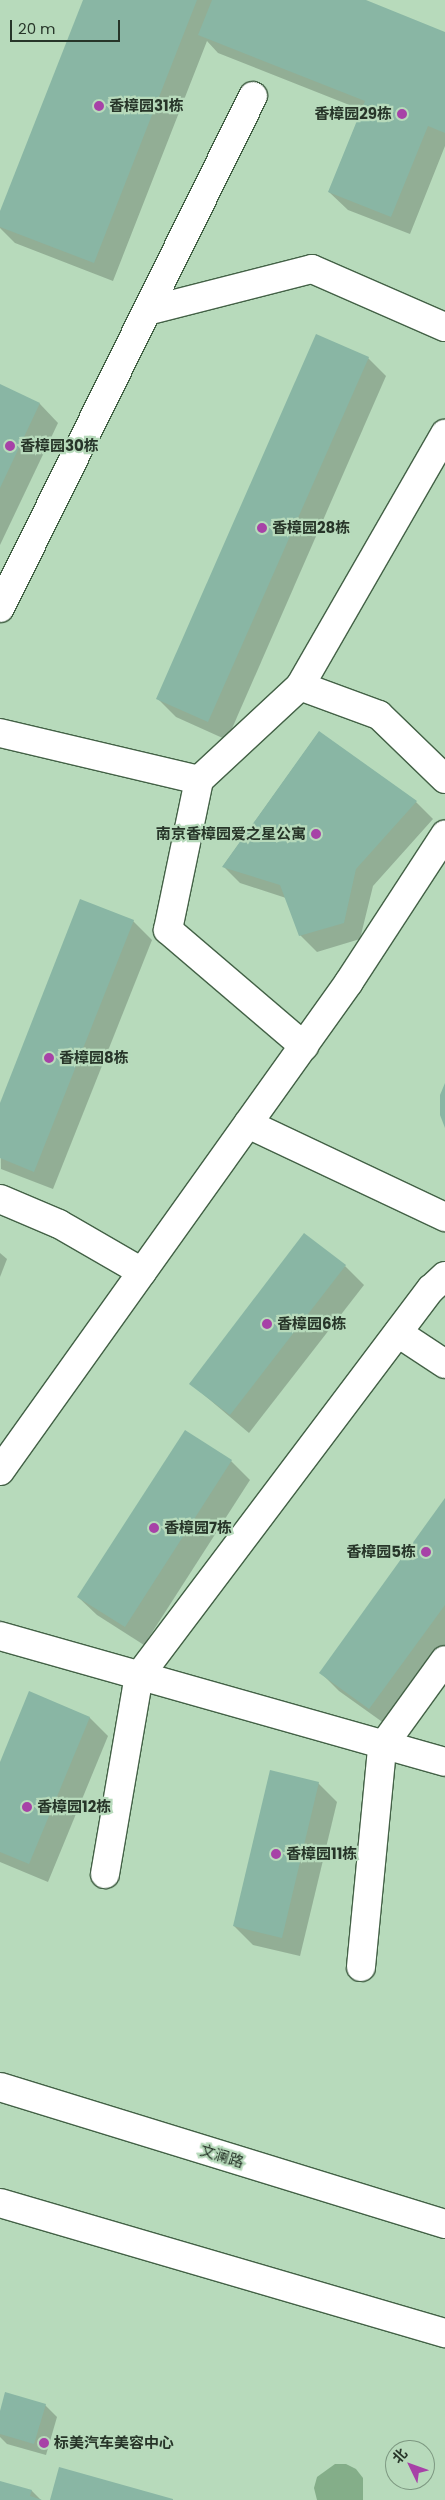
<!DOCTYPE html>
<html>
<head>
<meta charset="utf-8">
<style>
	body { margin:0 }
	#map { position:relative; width:445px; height:2500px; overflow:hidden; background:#b7dabb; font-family:Poppins,"Noto Sans SC",sans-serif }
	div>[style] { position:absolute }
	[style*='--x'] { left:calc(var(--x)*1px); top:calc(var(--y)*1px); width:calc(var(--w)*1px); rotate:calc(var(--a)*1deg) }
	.green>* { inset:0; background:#84ae89 }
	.shadow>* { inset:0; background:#0003 }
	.building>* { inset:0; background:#89b6a4 }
	.roads { filter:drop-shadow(1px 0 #436146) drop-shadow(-1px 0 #436146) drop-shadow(0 1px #436146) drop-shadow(0 -1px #436146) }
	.street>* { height:28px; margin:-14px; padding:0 14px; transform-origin:14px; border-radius:14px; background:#fff }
	.primary>* { height:28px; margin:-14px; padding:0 14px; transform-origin:14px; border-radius:14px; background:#fff }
	.dots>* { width:14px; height:14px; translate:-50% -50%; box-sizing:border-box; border:2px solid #b7dabb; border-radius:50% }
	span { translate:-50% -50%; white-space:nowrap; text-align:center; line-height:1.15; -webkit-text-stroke:4.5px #b7dabb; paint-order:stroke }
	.poi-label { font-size:15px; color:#273529; font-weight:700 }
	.left { translate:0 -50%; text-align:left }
	.right { translate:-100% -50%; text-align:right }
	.street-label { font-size:15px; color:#273529 }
	.north { position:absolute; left:385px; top:2440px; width:50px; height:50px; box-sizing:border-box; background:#b7dabb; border:1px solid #7d9881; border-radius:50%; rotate:312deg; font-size:14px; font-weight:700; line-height:20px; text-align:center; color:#273529 }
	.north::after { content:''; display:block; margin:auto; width:18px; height:22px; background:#a742a7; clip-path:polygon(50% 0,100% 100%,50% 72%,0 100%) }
	.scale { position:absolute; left:10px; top:20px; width:110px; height:22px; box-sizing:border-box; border:2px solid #273529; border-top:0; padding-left:6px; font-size:15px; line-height:18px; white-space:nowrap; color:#273529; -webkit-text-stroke:4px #b7dabb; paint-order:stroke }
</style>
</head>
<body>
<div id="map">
	<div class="green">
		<i style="clip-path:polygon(335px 2464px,346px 2464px,356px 2469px,363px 2478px,363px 2500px,317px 2500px,314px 2488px,317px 2477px)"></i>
	</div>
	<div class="shadow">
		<i style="clip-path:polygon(84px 0,363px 0,445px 33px,445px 146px,410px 234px,348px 210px,329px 192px,362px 110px,218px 53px,207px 41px,113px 281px,15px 243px,0 228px,0 214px)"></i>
		<i style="clip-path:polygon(368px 358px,386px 376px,227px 740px,176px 717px,158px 699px)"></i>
		<i style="clip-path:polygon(0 385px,40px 404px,58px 423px,0 545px)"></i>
		<i style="clip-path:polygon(319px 732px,416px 802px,433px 819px,373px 886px,360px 939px,317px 952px,300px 935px,286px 898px,240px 883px,223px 866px)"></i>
		<i style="clip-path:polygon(133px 921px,152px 940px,53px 1189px,1px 1169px,0 1107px)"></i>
		<i style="clip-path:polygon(0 1253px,7px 1259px,0 1277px)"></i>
		<i style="clip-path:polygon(345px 1266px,364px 1285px,249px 1433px,190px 1383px)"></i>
		<i style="clip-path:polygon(231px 1461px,250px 1480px,144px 1645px,97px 1615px,78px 1597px)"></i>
		<i style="clip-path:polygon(445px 1500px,445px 1648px,388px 1726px,339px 1691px,321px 1673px)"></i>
		<i style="clip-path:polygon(30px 1693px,90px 1718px,108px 1736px,48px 1882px,0 1862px,0 1765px)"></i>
		<i style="clip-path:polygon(318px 1783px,337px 1802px,300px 1956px,253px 1945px,234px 1926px)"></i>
		<i style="clip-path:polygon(45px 2405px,57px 2417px,46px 2455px,7px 2444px,0 2437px,0 2415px)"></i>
		<i style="clip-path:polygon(0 2482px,32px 2491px,41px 2500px,0 2500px)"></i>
	</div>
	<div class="building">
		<i style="clip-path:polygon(83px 0,197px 0,94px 263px,0 227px,0 211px)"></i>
		<i style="clip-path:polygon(212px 0,366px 0,445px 32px,445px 133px,428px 126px,391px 217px,328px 192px,365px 101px,198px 35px)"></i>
		<i style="clip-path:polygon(316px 334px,369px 357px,208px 722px,156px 699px)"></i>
		<i style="clip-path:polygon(0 384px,40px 403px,0 488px)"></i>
		<i style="clip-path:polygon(319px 731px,417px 801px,356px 869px,344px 923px,299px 936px,280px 885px,222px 867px)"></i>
		<i style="clip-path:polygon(80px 899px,134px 920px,34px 1172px,0 1158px,0 1103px)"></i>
		<i style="clip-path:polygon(445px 1083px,445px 1128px,440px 1115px,440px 1095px)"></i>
		<i style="clip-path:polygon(304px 1233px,346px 1265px,230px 1415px,189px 1384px)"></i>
		<i style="clip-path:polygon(185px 1430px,232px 1460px,125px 1627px,77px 1597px)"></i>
		<i style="clip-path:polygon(445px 1498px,445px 1605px,369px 1709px,319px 1673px)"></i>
		<i style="clip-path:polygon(29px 1691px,90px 1717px,29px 1864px,0 1852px,0 1762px)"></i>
		<i style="clip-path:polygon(270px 1770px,319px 1782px,282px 1938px,233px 1926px)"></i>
		<i style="clip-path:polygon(5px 2392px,46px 2404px,34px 2444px,0 2434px,0 2411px)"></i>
		<i style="clip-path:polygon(59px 2467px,173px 2499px,173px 2500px,50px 2500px)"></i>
		<i style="clip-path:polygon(0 2481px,32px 2490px,30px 2496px,42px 2500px,0 2500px)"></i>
	</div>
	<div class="roads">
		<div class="street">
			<i style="--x:147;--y:311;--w:170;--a:-14.3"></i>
			<i style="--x:312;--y:269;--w:145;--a:23.6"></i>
			<i style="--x:0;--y:608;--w:571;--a:-63.7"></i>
			<i style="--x:300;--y:686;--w:291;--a:-60.1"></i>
			<i style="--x:0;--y:733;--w:204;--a:13.3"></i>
			<i style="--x:199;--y:780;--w:138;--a:-42.9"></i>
			<i style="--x:300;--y:686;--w:84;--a:20.2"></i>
			<i style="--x:379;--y:715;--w:92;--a:44.1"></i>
			<i style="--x:199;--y:780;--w:153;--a:101.7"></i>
			<i style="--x:168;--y:930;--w:179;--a:40.5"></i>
			<i style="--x:248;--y:1124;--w:218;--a:25.3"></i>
			<i style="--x:0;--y:1199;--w:64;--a:23"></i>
			<i style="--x:59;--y:1224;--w:96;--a:30"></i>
			<i style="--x:398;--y:1333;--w:56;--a:33.4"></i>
			<i style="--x:0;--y:1471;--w:601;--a:-54.48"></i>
			<i style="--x:349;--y:982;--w:176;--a:-56.9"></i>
			<i style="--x:0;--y:1636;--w:462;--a:15.8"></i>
			<i style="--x:105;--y:1874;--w:201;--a:-80.3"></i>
			<i style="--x:139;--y:1676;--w:485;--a:-53"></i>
			<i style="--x:431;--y:1289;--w:19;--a:-43"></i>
			<i style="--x:361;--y:1967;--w:221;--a:-84.5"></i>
			<i style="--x:382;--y:1747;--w:107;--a:-54.1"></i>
		</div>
		<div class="primary">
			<i style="--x:0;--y:2087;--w:466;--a:17.1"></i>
			<i style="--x:0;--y:2203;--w:464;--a:16.3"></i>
		</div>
	</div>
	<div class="dots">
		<i style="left:99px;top:106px;background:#a742a7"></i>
		<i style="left:402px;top:114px;background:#a742a7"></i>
		<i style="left:10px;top:446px;background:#a742a7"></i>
		<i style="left:262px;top:528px;background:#a742a7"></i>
		<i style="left:316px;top:834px;background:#a742a7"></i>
		<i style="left:49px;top:1058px;background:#a742a7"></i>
		<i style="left:267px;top:1324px;background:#a742a7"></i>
		<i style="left:154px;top:1528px;background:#a742a7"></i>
		<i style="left:426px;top:1552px;background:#a742a7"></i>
		<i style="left:27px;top:1807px;background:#a742a7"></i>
		<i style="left:276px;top:1854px;background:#a742a7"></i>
		<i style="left:44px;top:2443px;background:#a742a7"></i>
	</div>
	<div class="poi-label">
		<span class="left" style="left:109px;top:106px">香樟园31栋</span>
		<span class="right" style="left:392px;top:114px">香樟园29栋</span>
		<span class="left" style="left:20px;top:446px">香樟园30栋</span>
		<span class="left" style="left:272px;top:528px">香樟园28栋</span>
		<span class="right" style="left:306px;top:834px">南京香樟园爱之星公寓</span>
		<span class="left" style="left:59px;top:1058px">香樟园8栋</span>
		<span class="left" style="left:277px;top:1324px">香樟园6栋</span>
		<span class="left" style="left:164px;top:1528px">香樟园7栋</span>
		<span class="right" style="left:416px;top:1552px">香樟园5栋</span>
		<span class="left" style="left:37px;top:1807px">香樟园12栋</span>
		<span class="left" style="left:286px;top:1854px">香樟园11栋</span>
		<span class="left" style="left:54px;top:2443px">标美汽车美容中心</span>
	</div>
	<div class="street-label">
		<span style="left:222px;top:2156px;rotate:17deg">文澜路</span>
	</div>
	<div class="north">北</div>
	<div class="scale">20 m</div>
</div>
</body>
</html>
